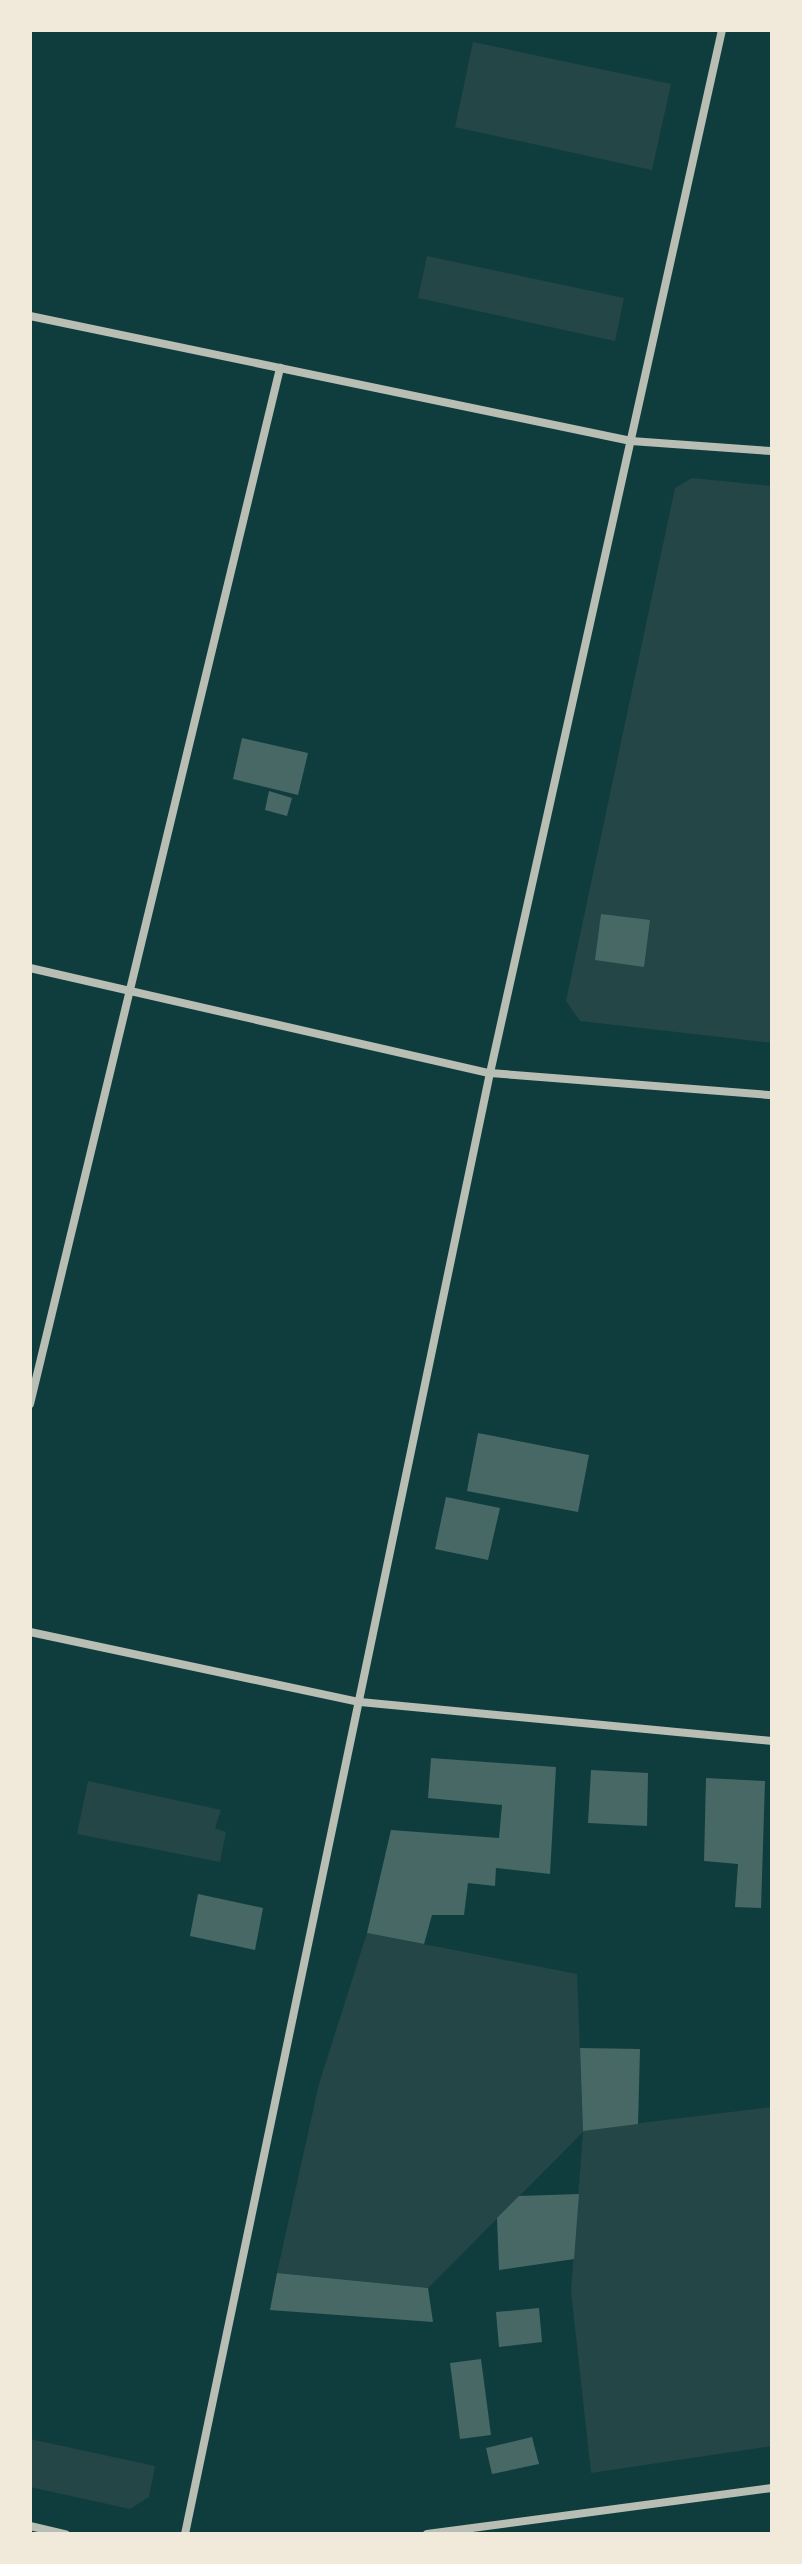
<!DOCTYPE html>
<html>
<head>
<meta charset="utf-8">
<style>
	body { margin:0 }
	#map { position:relative; width:802px; height:2564px; overflow:hidden; background:#0f3d3e; font-family:Lato,sans-serif }
	div>[style] { position:absolute }
	[style*='--x'] { left:calc(var(--x)*1px); top:calc(var(--y)*1px); width:calc(var(--w)*1px); rotate:calc(var(--a)*1deg) }
	.green>* { inset:0; background:#244646 }
	.building>* { inset:0; background:#486865 }
	.minor>* { height:8px; margin:-4px; padding:0 4px; transform-origin:4px; border-radius:4px; background:#b8beb3 }
	span { translate:-50% -50%; white-space:nowrap; text-align:center; line-height:1.15; -webkit-text-stroke:6px #f1e9da; paint-order:stroke }
	.frame { position:absolute; inset:0; border:32px solid #f1e9da; pointer-events:none }
</style>
</head>
<body>
<div id="map">
	<div class="green">
		<i style="clip-path:polygon(473px 42px,671px 84px,652px 170px,455px 127px)"></i>
		<i style="clip-path:polygon(427px 256px,624px 298px,615px 341px,418px 298px)"></i>
		<i style="clip-path:polygon(692px 478px,772px 486px,772px 1043px,580px 1021px,566px 1001px,675px 488px)"></i>
		<i style="clip-path:polygon(88px 1781px,221px 1810px,215px 1828px,226px 1832px,220px 1862px,77px 1834px)"></i>
		<i style="clip-path:polygon(367px 1933px,577px 1974px,583px 2130px,772px 2107px,772px 2446px,591px 2473px,571px 2291px,583px 2132px,428px 2288px,277px 2273px,319px 2084px)"></i>
		<i style="clip-path:polygon(30px 2439px,155px 2466px,149px 2497px,130px 2509px,30px 2487px)"></i>
	</div>
	<div class="building">
		<i style="clip-path:polygon(242px 738px,308px 753px,298px 795px,233px 779px)"></i>
		<i style="clip-path:polygon(269px 791px,292px 798px,287px 816px,265px 810px)"></i>
		<i style="clip-path:polygon(601px 914px,650px 920px,644px 967px,595px 960px)"></i>
		<i style="clip-path:polygon(478px 1433px,589px 1455px,578px 1512px,467px 1491px)"></i>
		<i style="clip-path:polygon(446px 1497px,500px 1508px,488px 1560px,435px 1549px)"></i>
		<i style="clip-path:polygon(431px 1758px,556px 1767px,550px 1874px,496px 1868px,495px 1886px,468px 1883px,464px 1915px,432px 1915px,424px 1944px,367px 1933px,391px 1830px,499px 1838px,502px 1805px,428px 1798px)"></i>
		<i style="clip-path:polygon(591px 1770px,648px 1773px,647px 1826px,588px 1823px)"></i>
		<i style="clip-path:polygon(706px 1778px,765px 1781px,761px 1908px,735px 1907px,738px 1864px,704px 1861px)"></i>
		<i style="clip-path:polygon(198px 1894px,263px 1908px,255px 1950px,190px 1936px)"></i>
		<i style="clip-path:polygon(580px 2048px,640px 2049px,638px 2124px,583px 2131px)"></i>
		<i style="clip-path:polygon(579px 2194px,574px 2259px,499px 2270px,497px 2218px,519px 2196px)"></i>
		<i style="clip-path:polygon(277px 2273px,428px 2288px,433px 2322px,270px 2310px)"></i>
		<i style="clip-path:polygon(539px 2308px,542px 2342px,499px 2347px,496px 2312px)"></i>
		<i style="clip-path:polygon(481px 2359px,491px 2435px,460px 2439px,450px 2363px)"></i>
		<i style="clip-path:polygon(532px 2437px,539px 2464px,492px 2474px,486px 2448px)"></i>
	</div>
	<div class="minor">
		<i style="--x:30;--y:316;--w:614;--a:11.75"></i>
		<i style="--x:631;--y:441;--w:141;--a:4.1"></i>
		<i style="--x:30;--y:968;--w:472;--a:12.9"></i>
		<i style="--x:490;--y:1073;--w:283;--a:4.5"></i>
		<i style="--x:30;--y:1404;--w:1066;--a:-76.43"></i>
		<i style="--x:30;--y:1632;--w:337;--a:12"></i>
		<i style="--x:360;--y:1702;--w:414;--a:5.4"></i>
		<i style="--x:30;--y:2526;--w:37;--a:13"></i>
		<i style="--x:185;--y:2534;--w:1492;--a:-78.21"></i>
		<i style="--x:490;--y:1073;--w:1068;--a:-77.46"></i>
		<i style="--x:427;--y:2534;--w:348;--a:-7.6"></i>
	</div>
	<div class="frame"></div>
</div>
</body>
</html>
